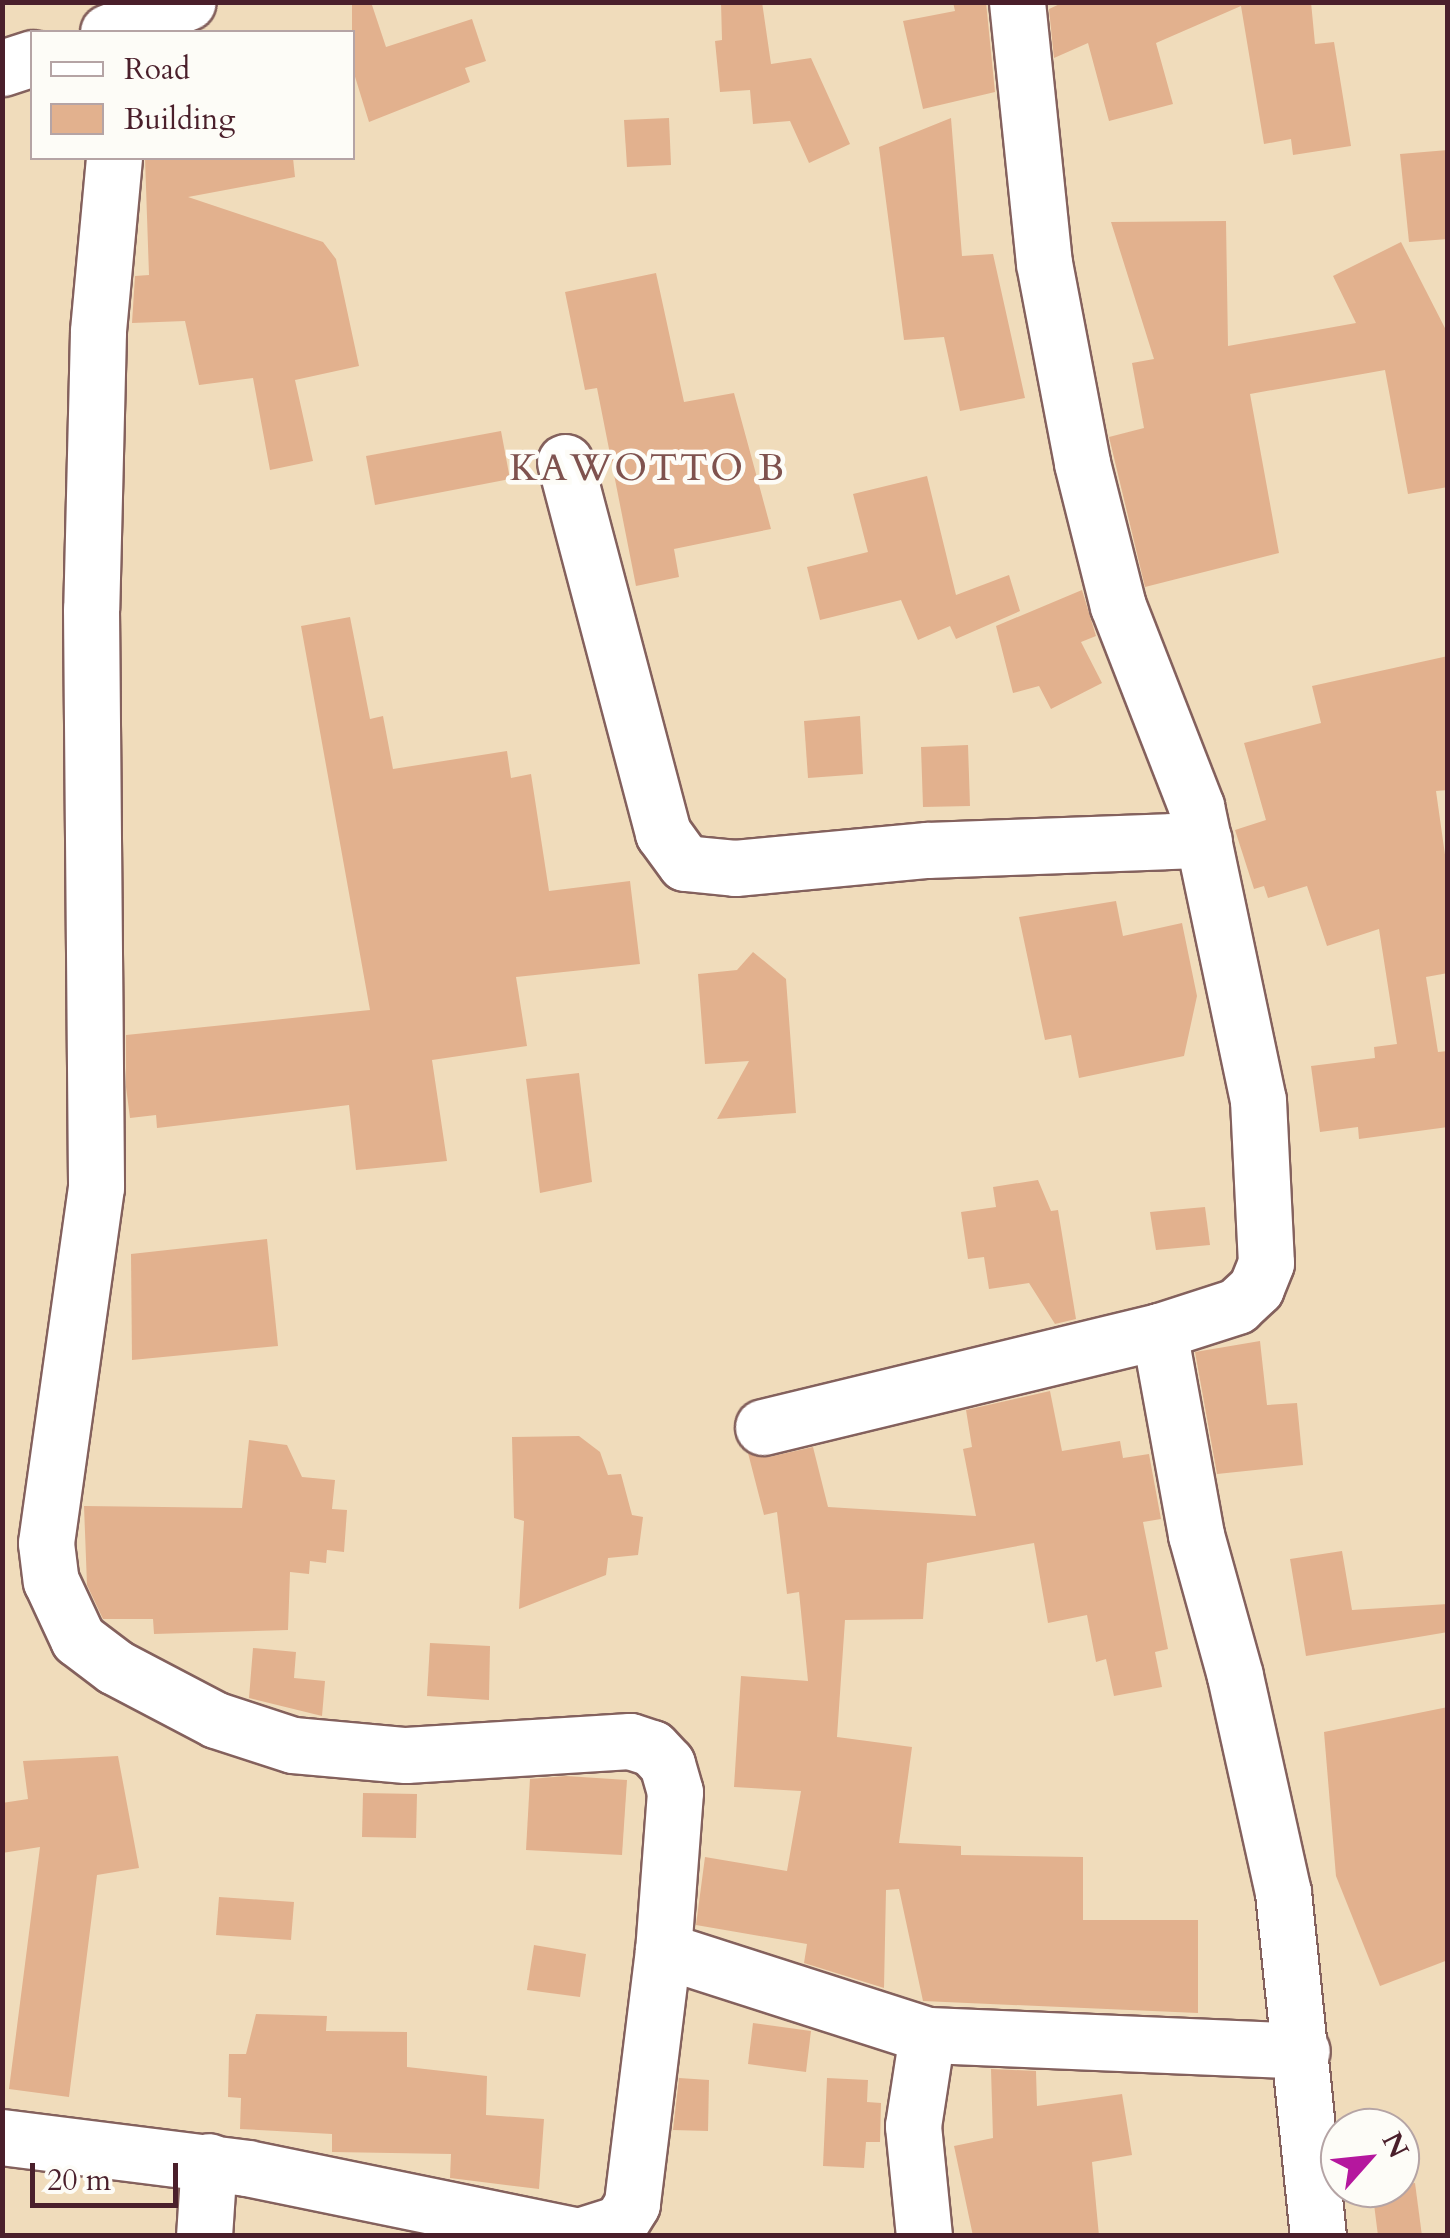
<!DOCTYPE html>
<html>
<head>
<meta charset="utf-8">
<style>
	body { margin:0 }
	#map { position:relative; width:1450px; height:2238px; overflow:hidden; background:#f0dcbb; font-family:Cardo,serif }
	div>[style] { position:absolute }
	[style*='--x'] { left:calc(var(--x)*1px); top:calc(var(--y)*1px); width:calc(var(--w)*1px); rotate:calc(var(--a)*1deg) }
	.building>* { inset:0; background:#e2b18e }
	.roads { filter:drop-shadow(2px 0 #84615d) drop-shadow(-2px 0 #84615d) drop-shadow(0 2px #84615d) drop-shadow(0 -2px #84615d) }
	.street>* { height:55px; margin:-27.5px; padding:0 27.5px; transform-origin:27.5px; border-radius:27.5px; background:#fff }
	.secondary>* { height:55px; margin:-27.5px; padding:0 27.5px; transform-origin:27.5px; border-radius:27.5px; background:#fff }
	span { translate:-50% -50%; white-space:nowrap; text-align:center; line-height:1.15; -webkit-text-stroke:9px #fdfcf7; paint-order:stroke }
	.quarter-label { font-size:38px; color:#7f524e; letter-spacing:2.5px }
	.frame { position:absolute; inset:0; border:5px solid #4a1f2b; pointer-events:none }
	.legend { position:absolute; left:30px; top:30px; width:325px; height:130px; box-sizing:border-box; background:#fdfcf7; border:2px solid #b5a4a5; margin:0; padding:12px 18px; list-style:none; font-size:30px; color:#4a1f2b }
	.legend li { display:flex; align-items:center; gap:20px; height:50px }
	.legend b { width:50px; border:2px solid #b5a4a5 }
	.north { position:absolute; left:1320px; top:2108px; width:100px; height:100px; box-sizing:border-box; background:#fdfcf7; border:2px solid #b5a4a5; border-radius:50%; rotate:63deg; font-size:28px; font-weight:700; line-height:40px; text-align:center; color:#4a1f2b }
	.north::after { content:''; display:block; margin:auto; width:35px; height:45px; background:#b5179e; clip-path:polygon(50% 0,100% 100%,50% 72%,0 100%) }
	.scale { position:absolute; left:30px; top:2163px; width:148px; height:45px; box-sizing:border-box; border:5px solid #4a1f2b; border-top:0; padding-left:12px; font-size:30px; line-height:35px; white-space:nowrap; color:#4a1f2b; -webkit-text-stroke:8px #fdfcf7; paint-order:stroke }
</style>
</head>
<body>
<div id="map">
	<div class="building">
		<i style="clip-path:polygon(352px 2px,371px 2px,386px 47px,472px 19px,486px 61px,465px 68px,470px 82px,369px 122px,352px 67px)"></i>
		<i style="clip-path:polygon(721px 2px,762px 2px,771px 64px,811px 58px,850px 144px,809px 163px,790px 121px,753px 124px,750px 90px,720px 92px,715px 41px,722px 40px)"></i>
		<i style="clip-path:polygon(953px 2px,986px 2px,995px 92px,923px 109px,903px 21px,955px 11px)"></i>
		<i style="clip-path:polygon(1064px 2px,1311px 2px,1315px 44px,1334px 42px,1351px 146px,1293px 155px,1291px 139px,1264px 144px,1241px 6px,1156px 43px,1173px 104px,1109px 121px,1088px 43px,1054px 58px,1049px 9px)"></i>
		<i style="clip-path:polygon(669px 118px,671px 165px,627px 167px,624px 120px)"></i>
		<i style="clip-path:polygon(951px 118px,962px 256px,993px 254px,1025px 398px,960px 411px,944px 337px,904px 340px,879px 147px)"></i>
		<i style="clip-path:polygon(1448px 150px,1448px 239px,1409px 242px,1400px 154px)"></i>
		<i style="clip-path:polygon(145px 158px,293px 158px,295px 177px,188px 197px,323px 242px,336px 259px,359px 366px,295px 380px,313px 461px,270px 470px,253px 378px,199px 385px,185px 321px,132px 323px,135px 276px,149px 275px)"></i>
		<i style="clip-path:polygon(1226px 221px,1228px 346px,1356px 323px,1333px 276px,1401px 242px,1448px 334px,1448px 487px,1408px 494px,1385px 370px,1250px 394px,1279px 553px,1145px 587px,1109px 437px,1144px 428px,1132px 363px,1154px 359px,1111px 222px)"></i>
		<i style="clip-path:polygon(656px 273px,684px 402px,734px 393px,771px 529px,674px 549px,679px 577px,636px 586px,597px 388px,585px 390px,565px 292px)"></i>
		<i style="clip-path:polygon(501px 431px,510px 479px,375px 505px,366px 456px)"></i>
		<i style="clip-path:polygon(927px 476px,956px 595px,1009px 575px,1020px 611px,956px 639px,950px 626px,918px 640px,901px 600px,820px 620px,807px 567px,868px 552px,853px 494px)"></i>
		<i style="clip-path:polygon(1082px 590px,1096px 636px,1081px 642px,1102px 683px,1051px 709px,1039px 686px,1013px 693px,996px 626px)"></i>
		<i style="clip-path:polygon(350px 617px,370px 719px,383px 716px,393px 769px,507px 751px,511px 778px,531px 774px,549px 891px,630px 881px,640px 964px,516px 977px,527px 1046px,432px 1060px,447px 1161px,356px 1170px,349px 1105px,157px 1128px,156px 1115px,130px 1118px,126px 1087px,126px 1035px,370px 1010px,301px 626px)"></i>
		<i style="clip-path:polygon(1448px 656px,1448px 790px,1436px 791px,1448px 876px,1448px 973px,1426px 977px,1438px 1052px,1448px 1051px,1448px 1127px,1359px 1139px,1358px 1127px,1320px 1132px,1311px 1066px,1375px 1058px,1374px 1047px,1397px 1044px,1379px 929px,1327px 946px,1307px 886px,1268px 898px,1264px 886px,1254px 889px,1235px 830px,1266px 820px,1244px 743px,1321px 723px,1312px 686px)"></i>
		<i style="clip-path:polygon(860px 716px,863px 774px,808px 778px,804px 721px)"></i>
		<i style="clip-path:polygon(968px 745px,970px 806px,923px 807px,921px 747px)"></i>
		<i style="clip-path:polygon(1116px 901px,1123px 936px,1182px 923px,1197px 996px,1184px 1056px,1079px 1078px,1071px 1035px,1045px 1040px,1019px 917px)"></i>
		<i style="clip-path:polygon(753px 952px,786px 979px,796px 1113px,717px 1119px,749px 1061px,705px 1064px,698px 974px,737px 970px)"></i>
		<i style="clip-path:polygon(579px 1073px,592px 1182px,540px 1193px,526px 1079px)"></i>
		<i style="clip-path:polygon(1038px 1180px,1051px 1211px,1058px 1210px,1076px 1319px,1055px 1324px,1029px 1283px,989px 1289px,984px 1257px,968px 1259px,961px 1212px,996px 1207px,993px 1187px)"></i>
		<i style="clip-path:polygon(1205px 1207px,1210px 1245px,1156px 1250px,1150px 1212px)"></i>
		<i style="clip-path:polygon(267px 1239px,278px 1346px,132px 1360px,131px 1254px)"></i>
		<i style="clip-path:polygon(1260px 1341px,1267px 1405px,1297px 1403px,1303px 1465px,1217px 1474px,1195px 1352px)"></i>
		<i style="clip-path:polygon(1050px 1391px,1062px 1451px,1120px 1441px,1123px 1458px,1149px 1454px,1161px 1519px,1143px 1522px,1168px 1649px,1155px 1652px,1162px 1687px,1114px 1696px,1106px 1659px,1096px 1662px,1087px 1615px,1048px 1623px,1034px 1543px,927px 1563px,923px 1619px,845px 1620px,837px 1737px,912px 1747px,899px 1843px,961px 1846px,961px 1855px,1083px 1857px,1083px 1920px,1198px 1920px,1198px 2013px,923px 2001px,899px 1889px,886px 1890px,884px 1988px,804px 1963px,807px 1944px,696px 1925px,705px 1857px,787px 1871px,801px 1791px,734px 1787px,741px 1676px,808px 1681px,799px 1592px,787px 1594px,777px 1512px,764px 1515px,748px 1453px,769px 1457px,813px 1447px,828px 1507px,976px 1516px,963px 1449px,972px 1447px,966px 1410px)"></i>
		<i style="clip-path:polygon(579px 1436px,600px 1452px,608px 1475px,621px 1474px,632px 1515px,643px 1517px,638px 1555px,608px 1558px,606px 1575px,519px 1609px,524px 1521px,514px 1518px,512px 1437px)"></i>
		<i style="clip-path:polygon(249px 1440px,287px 1445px,302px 1477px,335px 1480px,332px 1509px,347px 1510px,344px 1552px,327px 1550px,326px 1563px,310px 1561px,309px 1574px,290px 1572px,288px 1630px,154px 1634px,153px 1619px,103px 1619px,87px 1585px,84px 1506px,242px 1508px)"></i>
		<i style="clip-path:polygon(1342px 1551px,1352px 1610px,1448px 1604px,1448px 1632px,1306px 1656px,1290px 1559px)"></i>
		<i style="clip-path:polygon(430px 1643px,490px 1646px,489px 1700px,427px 1696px)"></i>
		<i style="clip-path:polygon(253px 1648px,296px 1652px,294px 1678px,325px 1681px,322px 1716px,249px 1698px)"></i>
		<i style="clip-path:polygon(1448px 1707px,1448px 1960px,1380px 1986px,1336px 1876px,1324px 1732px)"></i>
		<i style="clip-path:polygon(118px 1756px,139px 1868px,97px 1875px,69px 2097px,9px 2089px,40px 1847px,2px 1853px,2px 1803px,28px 1799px,23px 1761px)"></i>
		<i style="clip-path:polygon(566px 1776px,627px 1780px,622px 1855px,526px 1850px,530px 1779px)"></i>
		<i style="clip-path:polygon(363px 1793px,417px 1794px,416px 1838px,362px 1837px)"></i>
		<i style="clip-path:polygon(219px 1897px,294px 1902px,291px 1940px,216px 1935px)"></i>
		<i style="clip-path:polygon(534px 1945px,586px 1954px,580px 1997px,527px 1990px)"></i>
		<i style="clip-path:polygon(256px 2014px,327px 2016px,326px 2031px,407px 2032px,407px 2067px,487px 2076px,486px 2115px,544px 2119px,539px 2189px,450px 2178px,451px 2154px,332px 2152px,332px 2134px,240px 2129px,241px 2098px,228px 2097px,229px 2054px,246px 2054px)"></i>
		<i style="clip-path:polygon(753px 2023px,811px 2031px,806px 2072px,748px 2064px)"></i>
		<i style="clip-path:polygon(991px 2069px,1036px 2071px,1037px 2106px,1122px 2094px,1132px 2155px,1092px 2162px,1099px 2236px,973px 2236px,954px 2146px,993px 2138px)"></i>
		<i style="clip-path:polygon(679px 2078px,709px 2080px,708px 2131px,673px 2130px)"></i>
		<i style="clip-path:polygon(827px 2078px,868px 2080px,867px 2102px,881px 2103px,880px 2142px,866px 2142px,864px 2168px,823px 2166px)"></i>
		<i style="clip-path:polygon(1415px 2183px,1422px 2236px,1378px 2236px,1372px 2188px)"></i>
	</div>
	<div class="roads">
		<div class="street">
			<i style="--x:1017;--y:2;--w:262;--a:84.1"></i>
			<i style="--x:1044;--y:263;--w:204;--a:79.2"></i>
			<i style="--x:1082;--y:463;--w:147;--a:75.9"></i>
			<i style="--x:1118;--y:606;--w:215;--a:68.7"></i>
			<i style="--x:1196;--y:806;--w:300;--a:78.1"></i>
			<i style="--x:1258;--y:1100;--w:163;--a:87.2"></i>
			<i style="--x:1266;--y:1263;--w:27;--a:112"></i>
			<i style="--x:1256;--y:1288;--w:26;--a:137"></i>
			<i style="--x:1237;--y:1306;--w:82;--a:162.2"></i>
			<i style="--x:1159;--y:1331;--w:207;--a:79.7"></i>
			<i style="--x:1196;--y:1535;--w:146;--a:74.5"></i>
			<i style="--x:1235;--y:1676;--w:221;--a:77.5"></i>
			<i style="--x:1283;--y:1892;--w:346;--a:84.2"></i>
			<i style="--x:114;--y:158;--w:175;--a:95.3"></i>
			<i style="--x:98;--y:332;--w:277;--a:91.4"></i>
			<i style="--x:91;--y:609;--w:578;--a:89.5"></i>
			<i style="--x:96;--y:1187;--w:359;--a:98"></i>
			<i style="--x:46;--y:1543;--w:38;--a:83"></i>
			<i style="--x:51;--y:1581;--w:64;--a:65"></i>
			<i style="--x:78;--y:1639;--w:46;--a:37.1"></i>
			<i style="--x:115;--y:1667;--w:114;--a:27.7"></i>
			<i style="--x:216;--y:1720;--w:81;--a:18"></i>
			<i style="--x:293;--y:1745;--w:113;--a:5.1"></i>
			<i style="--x:406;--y:1755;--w:224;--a:-3.6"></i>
			<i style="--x:630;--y:1741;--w:23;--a:18"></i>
			<i style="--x:652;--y:1748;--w:22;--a:47"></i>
			<i style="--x:667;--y:1764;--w:29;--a:74"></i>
			<i style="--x:675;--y:1792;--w:158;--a:94.3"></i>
			<i style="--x:663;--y:1950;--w:256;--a:97"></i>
			<i style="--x:632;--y:2204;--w:22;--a:122"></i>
			<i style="--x:620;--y:2223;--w:43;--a:162.4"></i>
			<i style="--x:565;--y:462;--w:384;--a:75.2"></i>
			<i style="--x:663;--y:833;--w:37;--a:54"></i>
			<i style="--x:685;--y:863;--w:50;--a:5.7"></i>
			<i style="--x:735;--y:868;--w:193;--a:-5.4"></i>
			<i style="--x:927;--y:850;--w:277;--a:-2.1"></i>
			<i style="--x:763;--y:1427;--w:407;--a:-13.6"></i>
			<i style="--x:663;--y:1950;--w:277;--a:17.8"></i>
			<i style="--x:927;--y:2035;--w:375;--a:2.4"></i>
			<i style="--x:2;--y:2137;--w:247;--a:7.2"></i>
			<i style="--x:247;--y:2168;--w:337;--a:11.6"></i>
			<i style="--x:204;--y:2236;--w:75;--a:-86.2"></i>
			<i style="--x:924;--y:2236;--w:111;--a:-95.7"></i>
			<i style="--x:913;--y:2126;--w:92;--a:-81.3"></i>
		</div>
		<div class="secondary">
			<i style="--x:108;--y:32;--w:85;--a:-20.6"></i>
			<i style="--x:2;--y:68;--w:32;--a:-18"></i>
		</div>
	</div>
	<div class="quarter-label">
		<span style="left:648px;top:469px">KAWOTTO B</span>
	</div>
	<div class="frame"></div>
	<ul class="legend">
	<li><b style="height:12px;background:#fff"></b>Road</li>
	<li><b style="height:28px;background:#e2b18e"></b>Building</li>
	</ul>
	<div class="north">N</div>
	<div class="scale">20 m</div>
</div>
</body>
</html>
